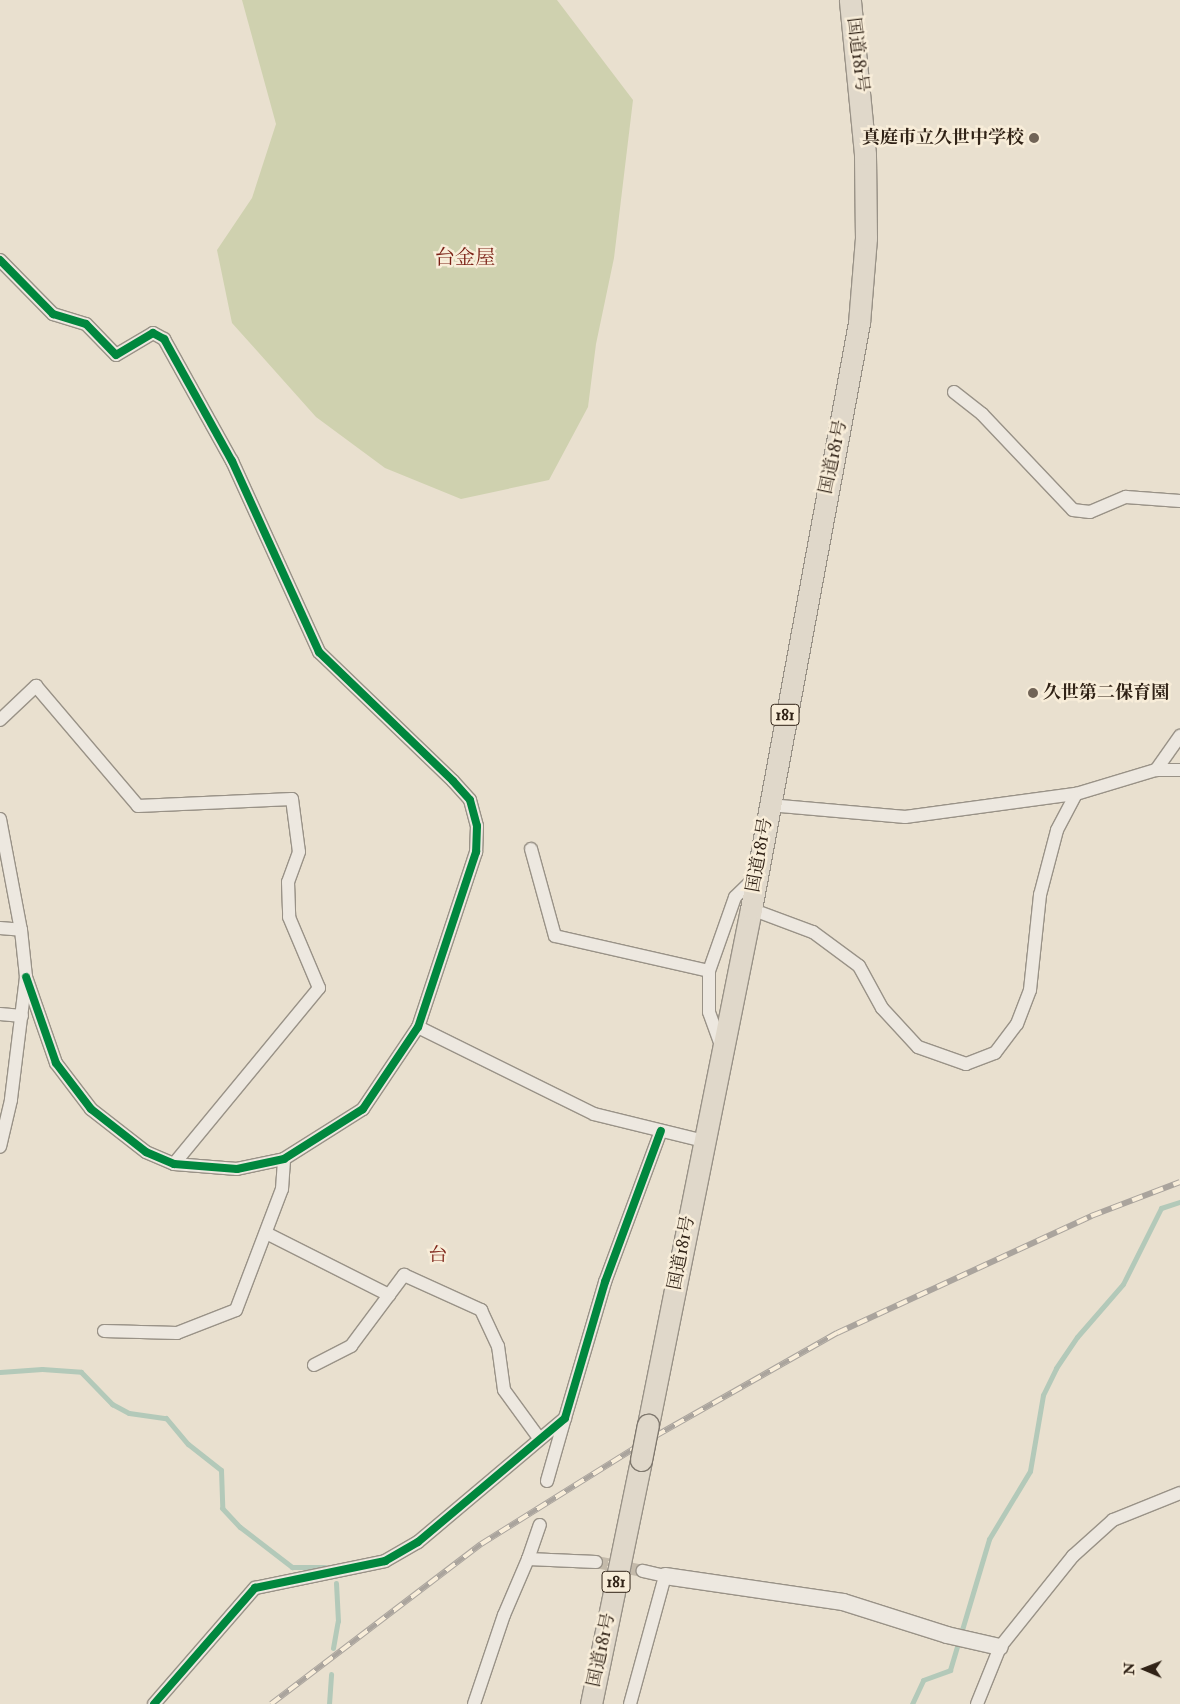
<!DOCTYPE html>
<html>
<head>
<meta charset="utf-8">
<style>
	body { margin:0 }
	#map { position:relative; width:1180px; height:1704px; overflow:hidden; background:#e9e0cf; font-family:"IM FELL Double Pica","Noto Serif JP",serif }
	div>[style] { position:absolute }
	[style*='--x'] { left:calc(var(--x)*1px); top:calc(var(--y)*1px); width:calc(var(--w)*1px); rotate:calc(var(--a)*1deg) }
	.green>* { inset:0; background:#cfd1af }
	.stream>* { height:5px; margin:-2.5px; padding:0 2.5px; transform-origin:2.5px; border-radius:2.5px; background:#b3c9b9 }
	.minor-tunnel>* { height:12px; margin-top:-6px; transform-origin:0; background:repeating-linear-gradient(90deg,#c4baaa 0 12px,transparent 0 18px) }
	.roads { filter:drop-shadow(1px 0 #999287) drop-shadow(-1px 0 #999287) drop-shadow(0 1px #999287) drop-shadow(0 -1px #999287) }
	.minor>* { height:12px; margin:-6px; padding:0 6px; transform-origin:6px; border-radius:6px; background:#ede8e0 }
	.tertiary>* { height:16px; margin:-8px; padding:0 8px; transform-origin:8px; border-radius:8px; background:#ede8e0 }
	.trunk>* { height:21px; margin:-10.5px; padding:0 10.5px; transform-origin:10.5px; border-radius:10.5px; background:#e0d8ca }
	.rail>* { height:5.5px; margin-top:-2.75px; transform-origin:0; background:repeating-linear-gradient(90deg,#f8edd9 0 11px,#aaa49d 0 22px); box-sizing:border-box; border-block:1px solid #aaa49d }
	.bridges { filter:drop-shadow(1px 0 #7f786e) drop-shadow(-1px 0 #7f786e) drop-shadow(0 1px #7f786e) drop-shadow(0 -1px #7f786e) }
	.trunk-bridge>* { height:21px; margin:-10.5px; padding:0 10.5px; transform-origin:10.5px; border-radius:10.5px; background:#e0d8ca }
	.cycleway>* { height:8px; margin:-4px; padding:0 4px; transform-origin:4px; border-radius:4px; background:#00873e }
	.dots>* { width:14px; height:14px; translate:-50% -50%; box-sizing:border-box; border:2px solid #f8edd9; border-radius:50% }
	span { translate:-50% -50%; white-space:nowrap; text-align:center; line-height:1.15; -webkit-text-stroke:5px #f8edd9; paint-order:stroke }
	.shield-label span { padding:1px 4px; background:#f8edd9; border:1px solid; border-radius:4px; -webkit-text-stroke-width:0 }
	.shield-label { font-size:16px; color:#302216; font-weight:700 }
	.street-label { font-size:18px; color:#302216 }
	.poi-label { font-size:18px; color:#302216; font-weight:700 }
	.right { translate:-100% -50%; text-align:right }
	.left { translate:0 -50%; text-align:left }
	.neighbourhood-label { font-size:19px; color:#7a1f14 }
	.quarter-label { font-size:20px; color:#7a1f14 }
	.north { position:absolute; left:1120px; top:1644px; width:50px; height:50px; -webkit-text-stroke:4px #f8edd9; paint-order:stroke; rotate:271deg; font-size:14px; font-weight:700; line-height:20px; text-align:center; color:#302216 }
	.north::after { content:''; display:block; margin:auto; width:18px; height:22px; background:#302216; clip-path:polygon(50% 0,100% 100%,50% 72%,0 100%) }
</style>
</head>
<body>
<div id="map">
	<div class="green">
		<i style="clip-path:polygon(242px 0,557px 0,633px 100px,614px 258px,596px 344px,588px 407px,549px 480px,461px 499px,385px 468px,316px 417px,232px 323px,217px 250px,252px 198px,276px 124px)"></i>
	</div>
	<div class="stream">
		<i style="--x:0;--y:1372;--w:42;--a:-4.1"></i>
		<i style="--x:42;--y:1369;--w:39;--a:4"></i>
		<i style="--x:81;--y:1372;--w:45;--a:45.9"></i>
		<i style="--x:112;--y:1404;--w:19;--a:28"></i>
		<i style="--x:129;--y:1413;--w:37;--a:8"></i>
		<i style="--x:166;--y:1418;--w:34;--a:50"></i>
		<i style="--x:188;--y:1444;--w:42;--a:38.2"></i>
		<i style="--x:221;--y:1470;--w:38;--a:88"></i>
		<i style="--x:222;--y:1508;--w:26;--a:47"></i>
		<i style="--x:240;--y:1527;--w:66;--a:37.6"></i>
		<i style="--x:292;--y:1567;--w:33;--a:0"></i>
		<i style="--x:333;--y:1648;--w:27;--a:-80"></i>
		<i style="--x:338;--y:1621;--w:38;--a:-93"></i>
		<i style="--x:329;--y:1704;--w:30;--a:-86"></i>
		<i style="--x:912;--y:1704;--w:26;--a:-65"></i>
		<i style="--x:923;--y:1680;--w:29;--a:-20"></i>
		<i style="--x:950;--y:1670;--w:137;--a:-73.4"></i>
		<i style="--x:989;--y:1539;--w:79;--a:-58.9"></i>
		<i style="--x:1030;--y:1471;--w:77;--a:-80.3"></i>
		<i style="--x:1043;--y:1395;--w:30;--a:-64"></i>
		<i style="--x:1056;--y:1368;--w:37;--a:-56"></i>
		<i style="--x:1077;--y:1337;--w:70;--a:-49"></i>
		<i style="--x:1123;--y:1284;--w:85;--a:-63.4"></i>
		<i style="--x:1161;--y:1208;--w:20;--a:-18"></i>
	</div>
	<div class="minor-tunnel">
		<i style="--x:596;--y:1562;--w:48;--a:10.8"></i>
	</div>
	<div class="roads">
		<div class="minor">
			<i style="--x:0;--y:260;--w:76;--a:45.5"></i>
			<i style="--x:53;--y:314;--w:34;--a:17"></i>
			<i style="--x:86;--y:324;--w:43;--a:45.9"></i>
			<i style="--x:116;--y:355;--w:43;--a:-30.7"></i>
			<i style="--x:153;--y:333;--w:13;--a:29"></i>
			<i style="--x:164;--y:339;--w:140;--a:60.9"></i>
			<i style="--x:232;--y:461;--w:210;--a:65.5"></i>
			<i style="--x:319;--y:652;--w:186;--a:43.9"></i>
			<i style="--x:453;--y:781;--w:25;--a:48"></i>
			<i style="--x:470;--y:800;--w:27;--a:75"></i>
			<i style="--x:477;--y:826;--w:26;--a:92"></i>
			<i style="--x:476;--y:852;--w:184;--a:108.3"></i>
			<i style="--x:418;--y:1027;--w:99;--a:123.9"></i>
			<i style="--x:363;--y:1109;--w:93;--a:147.7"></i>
			<i style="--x:284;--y:1159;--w:48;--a:168"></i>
			<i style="--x:237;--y:1169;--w:63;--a:-175.5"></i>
			<i style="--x:174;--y:1164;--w:30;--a:-157"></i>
			<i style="--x:146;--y:1152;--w:70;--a:-142"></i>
			<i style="--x:91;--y:1109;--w:58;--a:-127.3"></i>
			<i style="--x:56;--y:1063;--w:91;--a:-109.2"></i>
			<i style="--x:954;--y:392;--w:36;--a:38"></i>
			<i style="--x:982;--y:414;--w:132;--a:46.5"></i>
			<i style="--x:1073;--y:510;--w:17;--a:7"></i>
			<i style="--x:1090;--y:512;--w:39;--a:-23"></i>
			<i style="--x:1126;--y:497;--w:54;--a:4.2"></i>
			<i style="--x:0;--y:720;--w:50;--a:-43.4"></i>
			<i style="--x:36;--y:686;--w:157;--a:49.6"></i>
			<i style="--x:138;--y:806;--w:154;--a:-2.6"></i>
			<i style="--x:292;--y:799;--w:53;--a:82.5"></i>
			<i style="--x:299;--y:852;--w:32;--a:110"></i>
			<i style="--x:288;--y:882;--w:35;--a:88"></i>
			<i style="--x:289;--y:917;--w:77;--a:67.1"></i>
			<i style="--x:319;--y:988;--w:228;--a:129.5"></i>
			<i style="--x:1156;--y:770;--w:42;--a:-54.8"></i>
			<i style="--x:769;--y:805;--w:137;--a:5"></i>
			<i style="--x:905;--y:817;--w:173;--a:-7.7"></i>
			<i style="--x:1076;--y:794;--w:84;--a:-16.7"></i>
			<i style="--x:1156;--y:770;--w:24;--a:0"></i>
			<i style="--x:0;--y:819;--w:113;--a:79.3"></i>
			<i style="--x:21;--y:930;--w:47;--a:83.9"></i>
			<i style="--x:26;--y:977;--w:124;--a:97"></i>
			<i style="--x:11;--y:1100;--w:48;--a:103.2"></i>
			<i style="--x:531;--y:849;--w:90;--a:74.6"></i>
			<i style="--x:555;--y:936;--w:158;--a:12.8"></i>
			<i style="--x:751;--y:909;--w:66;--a:20.4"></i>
			<i style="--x:813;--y:932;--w:57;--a:36.5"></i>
			<i style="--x:859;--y:966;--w:48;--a:61.3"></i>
			<i style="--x:882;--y:1008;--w:53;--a:47.3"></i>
			<i style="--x:918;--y:1047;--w:51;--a:19.5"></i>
			<i style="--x:966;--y:1064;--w:31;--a:-21"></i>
			<i style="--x:995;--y:1053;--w:36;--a:-53"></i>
			<i style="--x:1017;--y:1024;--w:36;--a:-69"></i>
			<i style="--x:1030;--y:990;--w:96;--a:-84"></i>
			<i style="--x:1040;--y:895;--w:67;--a:-75.3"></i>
			<i style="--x:1057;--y:830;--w:41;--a:-62.2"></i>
			<i style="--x:0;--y:928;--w:21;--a:5"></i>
			<i style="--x:0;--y:1014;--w:22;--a:5"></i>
			<i style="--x:418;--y:1027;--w:196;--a:26.3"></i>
			<i style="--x:594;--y:1114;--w:113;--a:13.8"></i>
			<i style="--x:722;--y:1048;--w:38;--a:-110"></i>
			<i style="--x:709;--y:1012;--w:41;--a:-90"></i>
			<i style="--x:709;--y:971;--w:78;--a:-70.6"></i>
			<i style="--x:735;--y:897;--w:28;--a:-44"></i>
			<i style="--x:266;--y:1233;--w:138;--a:26.8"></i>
			<i style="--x:104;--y:1331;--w:73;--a:1.6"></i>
			<i style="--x:177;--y:1333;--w:63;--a:-21.3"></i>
			<i style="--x:236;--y:1310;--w:129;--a:-69.2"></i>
			<i style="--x:282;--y:1189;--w:30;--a:-86"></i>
			<i style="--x:314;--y:1365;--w:42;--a:-27.2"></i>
			<i style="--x:351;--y:1346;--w:89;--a:-53.3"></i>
			<i style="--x:404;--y:1275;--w:85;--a:24.4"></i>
			<i style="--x:481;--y:1310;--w:40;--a:65"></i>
			<i style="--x:498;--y:1346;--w:44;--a:82.2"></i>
			<i style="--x:504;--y:1390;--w:59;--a:53.9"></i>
			<i style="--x:547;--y:1481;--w:66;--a:-74.1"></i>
			<i style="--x:528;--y:1559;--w:36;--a:-71"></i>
			<i style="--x:154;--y:1704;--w:154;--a:-49"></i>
			<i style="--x:255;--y:1588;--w:133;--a:-11.7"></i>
			<i style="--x:385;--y:1561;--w:38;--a:-30"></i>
			<i style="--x:418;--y:1542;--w:192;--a:-40.1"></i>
			<i style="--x:565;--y:1418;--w:142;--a:-73.6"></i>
			<i style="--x:605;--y:1282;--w:161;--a:-69.7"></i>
			<i style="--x:474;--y:1704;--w:94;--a:-71.4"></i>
			<i style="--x:504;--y:1615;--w:61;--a:-66.8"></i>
			<i style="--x:528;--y:1559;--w:68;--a:2.5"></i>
			<i style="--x:630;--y:1704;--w:133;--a:-74.7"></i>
			<i style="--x:665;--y:1576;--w:23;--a:-167"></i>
			<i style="--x:977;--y:1704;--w:61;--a:-68"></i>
			<i style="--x:1000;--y:1647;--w:117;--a:-51.3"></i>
			<i style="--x:1073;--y:1556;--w:54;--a:-42"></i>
			<i style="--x:1113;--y:1520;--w:72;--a:-21.9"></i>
		</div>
		<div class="tertiary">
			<i style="--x:665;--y:1576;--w:180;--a:8.3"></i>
			<i style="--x:843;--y:1602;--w:109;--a:17.6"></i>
			<i style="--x:947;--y:1635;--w:54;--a:12.8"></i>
		</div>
		<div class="trunk">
			<i style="--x:648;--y:1425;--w:526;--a:-78.71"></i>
			<i style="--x:751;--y:909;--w:596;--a:-79.56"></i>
			<i style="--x:859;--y:323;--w:85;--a:-85.3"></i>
			<i style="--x:866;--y:238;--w:84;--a:-90.7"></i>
			<i style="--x:865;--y:154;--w:155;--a:-95.6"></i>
			<i style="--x:591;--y:1704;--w:249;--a:-78.4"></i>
		</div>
	</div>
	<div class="rail">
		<i style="--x:271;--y:1704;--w:264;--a:-37.3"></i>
		<i style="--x:481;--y:1544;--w:183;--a:-32"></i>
		<i style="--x:636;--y:1447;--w:231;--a:-29.6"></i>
		<i style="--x:837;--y:1333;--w:280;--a:-24.7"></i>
		<i style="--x:1091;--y:1216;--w:95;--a:-20.9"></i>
	</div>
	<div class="bridges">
		<div class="trunk-bridge">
			<i style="--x:641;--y:1460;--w:36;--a:-79"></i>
		</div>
	</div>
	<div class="cycleway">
		<i style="--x:0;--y:260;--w:76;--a:45.5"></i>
		<i style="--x:53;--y:314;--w:34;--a:17"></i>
		<i style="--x:86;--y:324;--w:43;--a:45.9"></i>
		<i style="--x:116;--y:355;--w:43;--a:-30.7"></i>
		<i style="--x:153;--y:333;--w:13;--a:29"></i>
		<i style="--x:164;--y:339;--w:140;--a:60.9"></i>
		<i style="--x:232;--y:461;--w:210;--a:65.5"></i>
		<i style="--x:319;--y:652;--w:186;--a:43.9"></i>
		<i style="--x:453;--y:781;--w:25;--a:48"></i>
		<i style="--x:470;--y:800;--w:27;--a:75"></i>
		<i style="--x:477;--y:826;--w:26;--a:92"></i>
		<i style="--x:476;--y:852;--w:184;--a:108.3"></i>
		<i style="--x:418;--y:1027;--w:99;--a:123.9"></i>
		<i style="--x:363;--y:1109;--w:93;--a:147.7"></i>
		<i style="--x:284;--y:1159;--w:48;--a:168"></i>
		<i style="--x:237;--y:1169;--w:63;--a:-175.5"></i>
		<i style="--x:174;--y:1164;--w:30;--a:-157"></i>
		<i style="--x:146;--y:1152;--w:70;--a:-142"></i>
		<i style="--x:91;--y:1109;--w:58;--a:-127.3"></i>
		<i style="--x:56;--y:1063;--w:91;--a:-109.2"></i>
		<i style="--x:154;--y:1704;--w:154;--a:-49"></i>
		<i style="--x:255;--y:1588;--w:133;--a:-11.7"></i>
		<i style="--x:385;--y:1561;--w:38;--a:-30"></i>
		<i style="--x:418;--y:1542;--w:192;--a:-40.1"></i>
		<i style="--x:565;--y:1418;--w:142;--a:-73.6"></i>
		<i style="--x:605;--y:1282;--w:161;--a:-69.7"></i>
	</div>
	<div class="dots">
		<i style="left:1034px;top:138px;background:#716457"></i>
		<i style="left:1033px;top:693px;background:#716457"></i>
	</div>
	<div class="shield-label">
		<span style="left:785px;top:715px">181</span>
		<span style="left:616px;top:1582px">181</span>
	</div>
	<div class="street-label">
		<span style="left:857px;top:55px;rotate:83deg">国道181号</span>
		<span style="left:834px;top:457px;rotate:-78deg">国道181号</span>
		<span style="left:760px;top:855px;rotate:-80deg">国道181号</span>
		<span style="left:682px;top:1253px;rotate:-79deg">国道181号</span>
		<span style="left:602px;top:1650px;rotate:-78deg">国道181号</span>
	</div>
	<div class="poi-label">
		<span class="right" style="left:1024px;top:138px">真庭市立久世中学校</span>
		<span class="left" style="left:1043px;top:693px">久世第二保育園</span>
	</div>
	<div class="neighbourhood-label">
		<span style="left:438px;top:1256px">台</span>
	</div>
	<div class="quarter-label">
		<span style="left:465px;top:257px">台金屋</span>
	</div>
	<div class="north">N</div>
</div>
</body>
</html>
